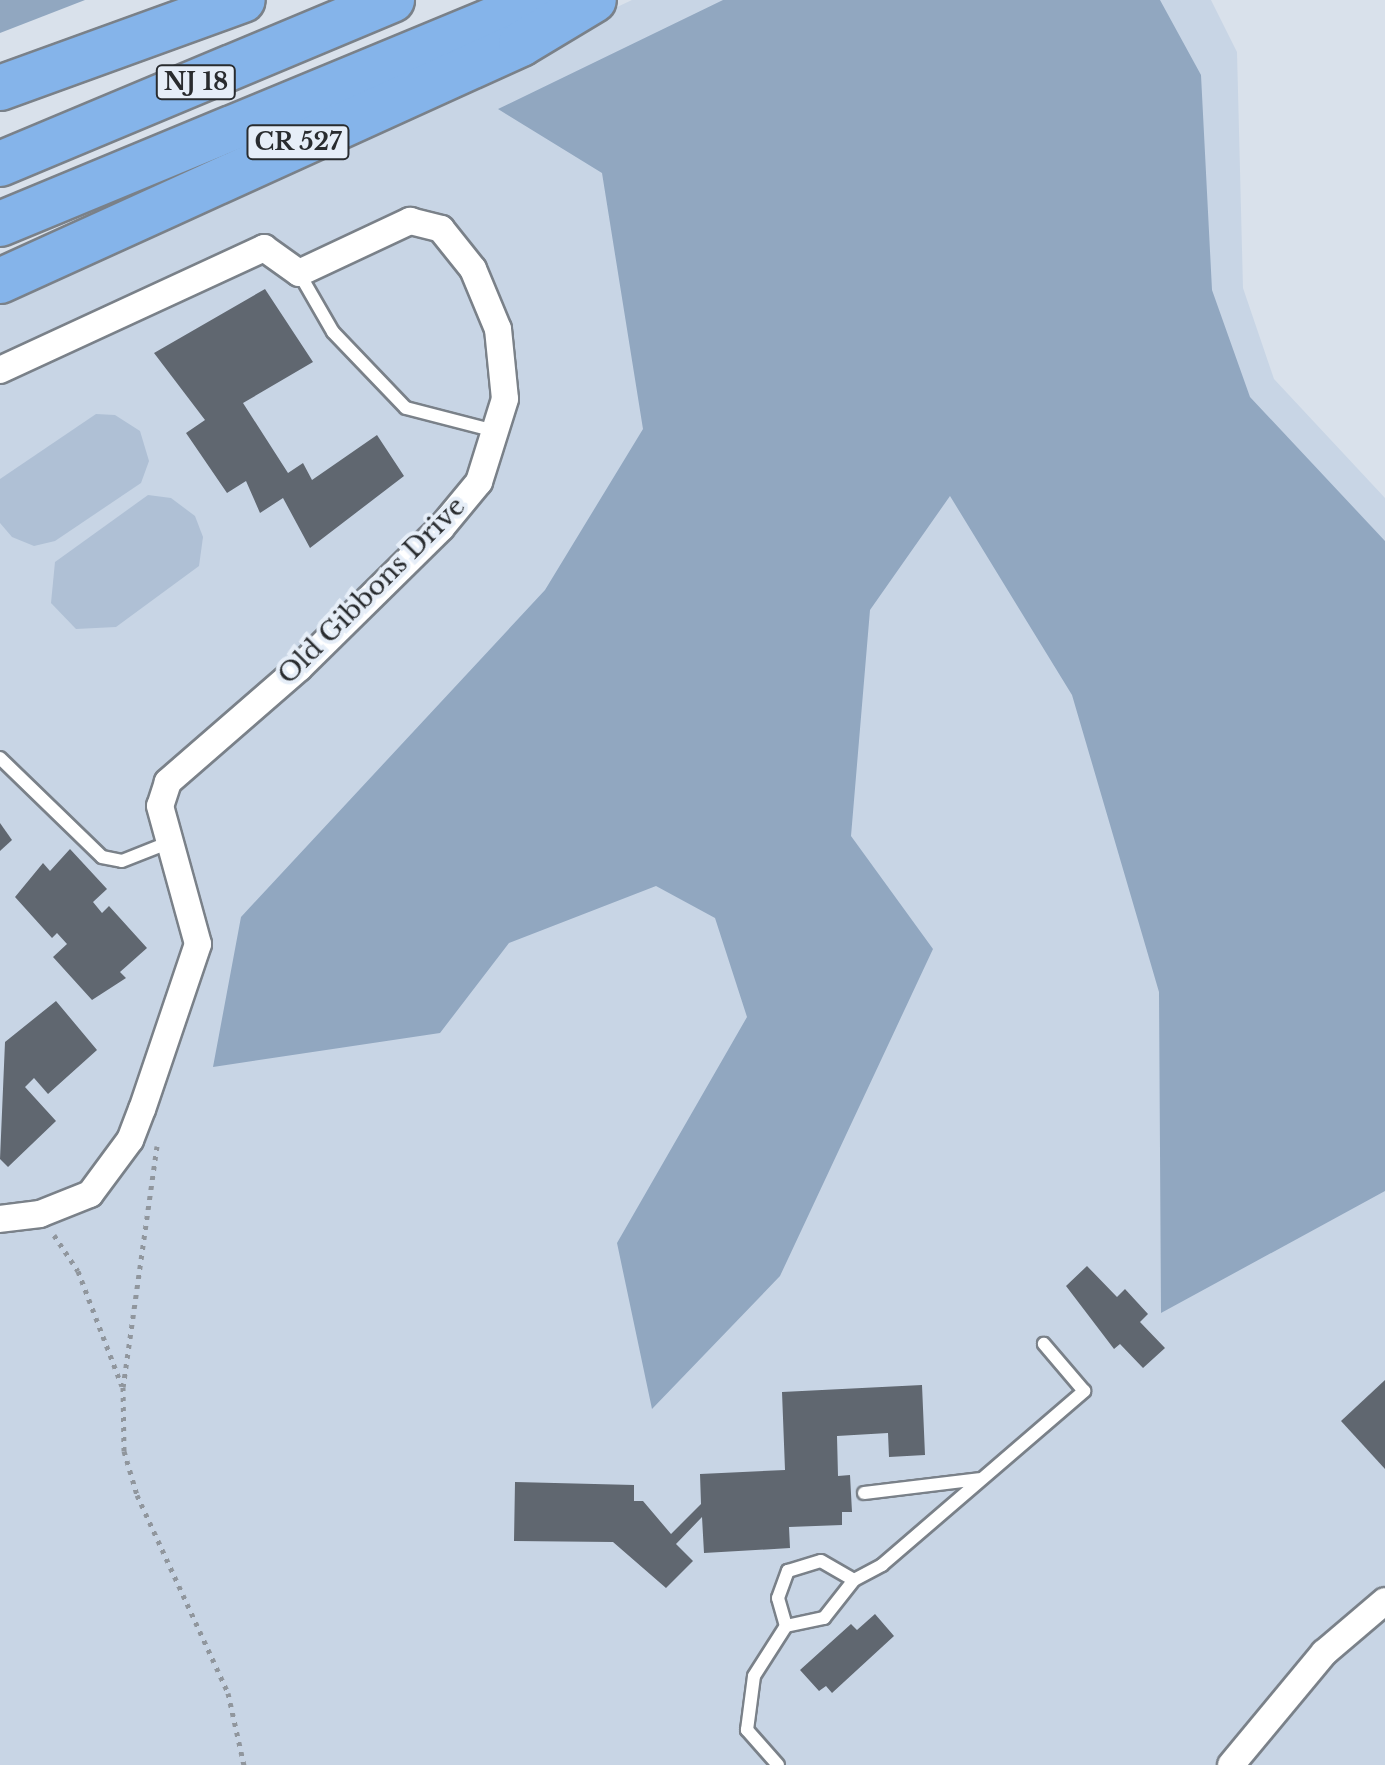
<!DOCTYPE html>
<html>
<head>
<meta charset="utf-8">
<style>
	body { margin:0 }
	#map { position:relative; width:1385px; height:1765px; overflow:hidden; background:#d9e1eb; font-family:"Libre Baskerville",serif }
	div>[style] { position:absolute }
	[style*='--x'] { left:calc(var(--x)*1px); top:calc(var(--y)*1px); width:calc(var(--w)*1px); rotate:calc(var(--a)*1deg) }
	.built>* { inset:0; background:#c8d5e5 }
	.green>* { inset:0; background:#afc0d5 }
	.forest>* { inset:0; background:#91a7c0 }
	.building>* { inset:0; background:#606770 }
	.path>* { height:5px; margin-top:-2.5px; transform-origin:0; background:repeating-linear-gradient(90deg,#90969d 0 4px,transparent 0 10px) }
	.roads { filter:drop-shadow(2px 0 #7a8189) drop-shadow(-2px 0 #7a8189) drop-shadow(0 2px #7a8189) drop-shadow(0 -2px #7a8189) }
	.service>* { height:12px; margin:-6px; padding:0 6px; transform-origin:6px; border-radius:6px; background:#fff }
	.minor>* { height:26px; margin:-13px; padding:0 13px; transform-origin:13px; border-radius:13px; background:#fff }
	.motorway>* { height:44px; margin:-22px; padding:0 22px; transform-origin:22px; border-radius:22px; background:#85b4ea }
	span { translate:-50% -50%; white-space:nowrap; text-align:center; line-height:1.15; -webkit-text-stroke:8px #e6eef8; paint-order:stroke }
	.shield-label span { padding:2px 6px; background:#e6eef8; border:2px solid; border-radius:6px; -webkit-text-stroke-width:0 }
	.shield-label { font-size:24px; color:#292c2f; font-weight:700 }
	.street-label { font-size:26px; color:#292c2f }
</style>
</head>
<body>
<div id="map">
	<div class="built">
		<i style="clip-path:polygon(632px 0,1211px 0,1237px 52px,1243px 288px,1274px 379px,1385px 498px,1385px 1765px,0 1765px,0 296px)"></i>
	</div>
	<div class="green">
		<i style="clip-path:polygon(96px 414px,115px 415px,140px 431px,149px 461px,141px 483px,55px 541px,34px 546px,12px 537px,0 523px,0 479px)"></i>
		<i style="clip-path:polygon(148px 495px,171px 498px,195px 516px,203px 537px,199px 566px,116px 627px,76px 629px,51px 603px,55px 562px)"></i>
	</div>
	<div class="forest">
		<i style="clip-path:polygon(0 0,85px 0,0 33px)"></i>
		<i style="clip-path:polygon(723px 0,1160px 0,1201px 75px,1212px 290px,1250px 397px,1385px 541px,1385px 1191px,1161px 1313px,1159px 992px,1072px 695px,950px 496px,870px 610px,851px 836px,933px 949px,780px 1276px,652px 1409px,617px 1243px,747px 1017px,715px 918px,656px 886px,509px 943px,440px 1033px,213px 1067px,241px 917px,545px 590px,643px 429px,602px 173px,498px 109px)"></i>
	</div>
	<div class="building">
		<i style="clip-path:polygon(265px 289px,313px 362px,243px 403px,288px 473px,303px 463px,312px 480px,377px 435px,404px 476px,310px 548px,283px 498px,260px 513px,246px 481px,227px 493px,186px 433px,205px 420px,154px 353px)"></i>
		<i style="clip-path:polygon(0 823px,12px 840px,0 851px)"></i>
		<i style="clip-path:polygon(70px 849px,107px 889px,93px 902px,102px 913px,109px 906px,147px 948px,120px 972px,126px 978px,92px 1000px,53px 957px,67px 944px,57px 933px,52px 938px,15px 897px,43px 863px,50px 871px)"></i>
		<i style="clip-path:polygon(56px 1001px,97px 1050px,48px 1094px,34px 1078px,25px 1087px,56px 1121px,8px 1167px,0 1159px,5px 1042px)"></i>
		<i style="clip-path:polygon(1087px 1266px,1117px 1297px,1125px 1289px,1148px 1314px,1140px 1322px,1165px 1348px,1143px 1368px,1120px 1344px,1114px 1349px,1066px 1286px)"></i>
		<i style="clip-path:polygon(1385px 1380px,1385px 1469px,1341px 1421px)"></i>
		<i style="clip-path:polygon(922px 1385px,925px 1455px,889px 1457px,888px 1433px,837px 1436px,838px 1476px,850px 1475px,852px 1512px,842px 1512px,842px 1525px,789px 1527px,790px 1548px,704px 1553px,702px 1517px,676px 1544px,693px 1561px,666px 1588px,613px 1542px,514px 1541px,515px 1482px,634px 1485px,634px 1501px,643px 1501px,671px 1534px,701px 1504px,700px 1474px,785px 1470px,782px 1392px)"></i>
		<i style="clip-path:polygon(875px 1614px,894px 1636px,832px 1693px,826px 1686px,819px 1691px,800px 1670px,851px 1624px,857px 1630px)"></i>
	</div>
	<div class="path">
		<i style="--x:157;--y:1146;--w:243;--a:98"></i>
		<i style="--x:123;--y:1387;--w:64;--a:89.1"></i>
		<i style="--x:124;--y:1451;--w:46;--a:73.5"></i>
		<i style="--x:137;--y:1495;--w:218;--a:65.3"></i>
		<i style="--x:228;--y:1693;--w:74;--a:77.5"></i>
		<i style="--x:54;--y:1235;--w:43;--a:56.3"></i>
		<i style="--x:78;--y:1271;--w:123;--a:69.1"></i>
	</div>
	<div class="roads">
		<div class="service">
			<i style="--x:299;--y:273;--w:68;--a:60"></i>
			<i style="--x:333;--y:332;--w:105;--a:46.2"></i>
			<i style="--x:406;--y:408;--w:92;--a:14.5"></i>
			<i style="--x:0;--y:758;--w:142;--a:44.1"></i>
			<i style="--x:102;--y:857;--w:20;--a:11"></i>
			<i style="--x:122;--y:861;--w:52;--a:-21.6"></i>
			<i style="--x:864;--y:1493;--w:116;--a:-6.9"></i>
			<i style="--x:786;--y:1626;--w:29;--a:-106"></i>
			<i style="--x:778;--y:1598;--w:29;--a:-70"></i>
			<i style="--x:788;--y:1571;--w:34;--a:-17"></i>
			<i style="--x:821;--y:1561;--w:38;--a:30"></i>
			<i style="--x:778;--y:1765;--w:47;--a:-131.5"></i>
			<i style="--x:747;--y:1730;--w:54;--a:-82.6"></i>
			<i style="--x:754;--y:1676;--w:59;--a:-57.4"></i>
			<i style="--x:786;--y:1626;--w:39;--a:-12"></i>
			<i style="--x:824;--y:1618;--w:48;--a:-51.7"></i>
			<i style="--x:854;--y:1580;--w:32;--a:-28"></i>
			<i style="--x:882;--y:1565;--w:267;--a:-40.7"></i>
			<i style="--x:1084;--y:1391;--w:62;--a:-130.4"></i>
		</div>
		<div class="minor">
			<i style="--x:0;--y:370;--w:291;--a:-24.8"></i>
			<i style="--x:264;--y:248;--w:43;--a:35.5"></i>
			<i style="--x:299;--y:273;--w:123;--a:-25.1"></i>
			<i style="--x:410;--y:221;--w:32;--a:14"></i>
			<i style="--x:441;--y:229;--w:51;--a:51.3"></i>
			<i style="--x:473;--y:269;--w:65;--a:67.4"></i>
			<i style="--x:498;--y:329;--w:70;--a:84.3"></i>
			<i style="--x:505;--y:399;--w:87;--a:107.4"></i>
			<i style="--x:479;--y:482;--w:60;--a:129.6"></i>
			<i style="--x:441;--y:528;--w:199;--a:135.4"></i>
			<i style="--x:299;--y:668;--w:174;--a:139"></i>
			<i style="--x:168;--y:782;--w:25;--a:108"></i>
			<i style="--x:160;--y:806;--w:143;--a:74.6"></i>
			<i style="--x:198;--y:944;--w:174;--a:108.7"></i>
			<i style="--x:142;--y:1109;--w:33;--a:111"></i>
			<i style="--x:130;--y:1140;--w:67;--a:126.5"></i>
			<i style="--x:90;--y:1194;--w:54;--a:158.2"></i>
			<i style="--x:40;--y:1214;--w:40;--a:172.9"></i>
			<i style="--x:1231;--y:1765;--w:146;--a:-50.3"></i>
			<i style="--x:1324;--y:1653;--w:80;--a:-40.4"></i>
		</div>
		<div class="motorway">
			<i style="--x:0;--y:88;--w:258;--a:-19.9"></i>
			<i style="--x:0;--y:164;--w:425;--a:-22.7"></i>
			<i style="--x:0;--y:224;--w:586;--a:-22.49"></i>
			<i style="--x:0;--y:281;--w:572;--a:-24.46"></i>
			<i style="--x:521;--y:44;--w:85;--a:-31.1"></i>
		</div>
	</div>
	<div class="shield-label">
		<span style="left:196px;top:82px">NJ 18</span>
		<span style="left:298px;top:142px">CR 527</span>
	</div>
	<div class="street-label">
		<span style="left:372px;top:591px;rotate:-45deg">Old Gibbons Drive</span>
	</div>
</div>
</body>
</html>
